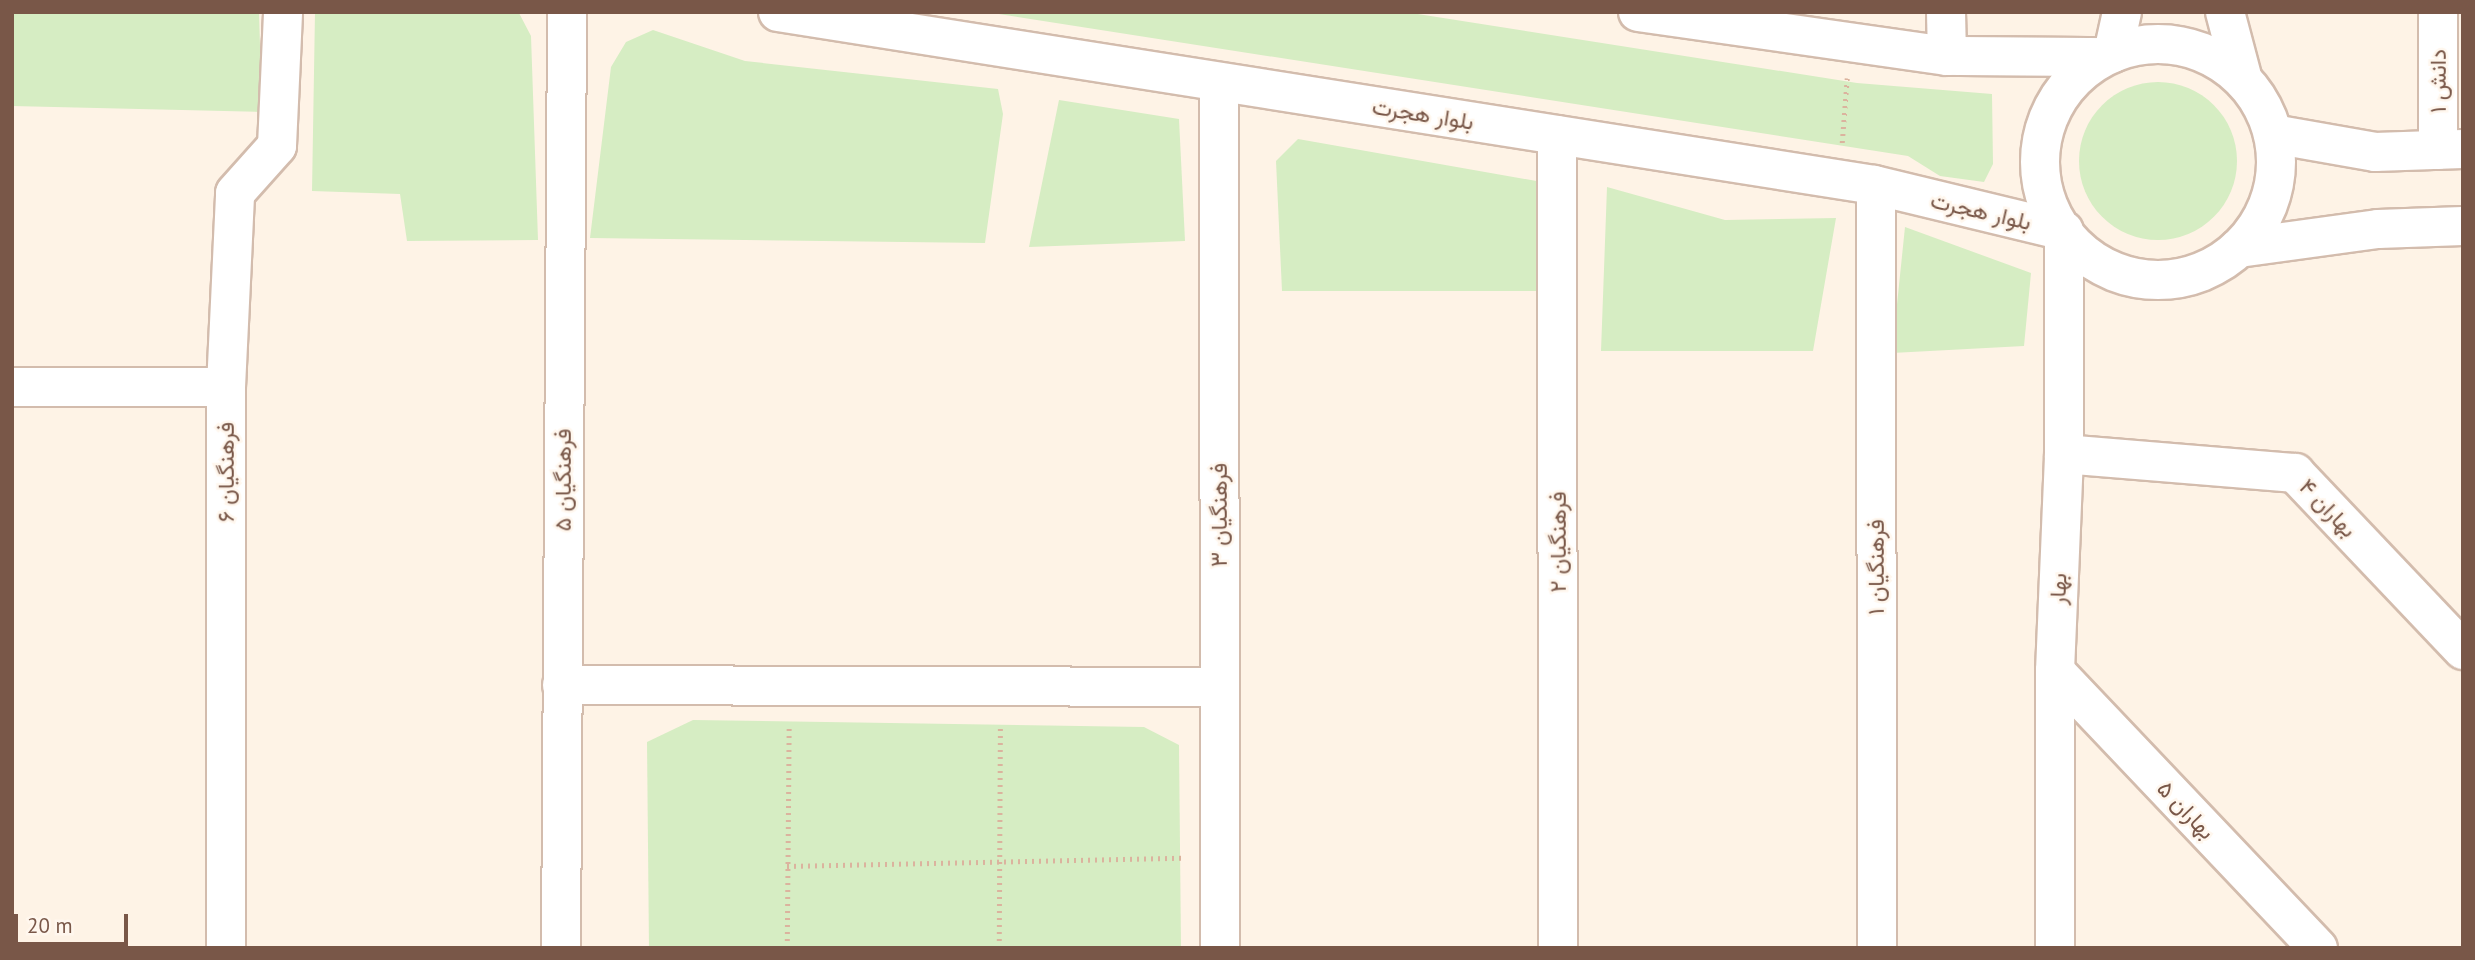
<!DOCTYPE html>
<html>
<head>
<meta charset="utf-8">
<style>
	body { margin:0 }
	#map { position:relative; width:2475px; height:960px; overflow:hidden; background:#fef3e6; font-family:"PT Sans",Vazirmatn,sans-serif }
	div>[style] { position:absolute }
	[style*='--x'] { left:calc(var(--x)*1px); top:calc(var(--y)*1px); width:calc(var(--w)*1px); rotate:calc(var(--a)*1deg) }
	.green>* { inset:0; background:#d6edc3 }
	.round { border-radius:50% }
	.path>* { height:4.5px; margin-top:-2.25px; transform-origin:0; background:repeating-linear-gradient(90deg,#dbb39e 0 2px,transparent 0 7px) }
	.roads { filter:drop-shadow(2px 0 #d3bcad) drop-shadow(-2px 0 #d3bcad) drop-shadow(0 2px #d3bcad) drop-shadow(0 -2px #d3bcad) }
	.street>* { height:38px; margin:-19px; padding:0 19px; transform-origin:19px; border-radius:19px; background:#fff }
	.secondary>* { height:38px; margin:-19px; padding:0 19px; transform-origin:19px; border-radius:19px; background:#fff }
	.secondary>.ring { margin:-19px; padding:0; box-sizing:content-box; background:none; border:38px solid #fff; border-radius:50% }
	span { translate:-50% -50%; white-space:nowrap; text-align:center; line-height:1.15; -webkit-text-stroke:5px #fff7ee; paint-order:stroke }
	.street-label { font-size:23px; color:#795748 }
	.frame { position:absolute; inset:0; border:14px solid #795748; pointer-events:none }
	.scale { position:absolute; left:14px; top:914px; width:114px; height:32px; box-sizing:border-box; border:4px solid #795748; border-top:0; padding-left:9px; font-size:21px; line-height:24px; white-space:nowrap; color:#795748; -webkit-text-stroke:5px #fff7ee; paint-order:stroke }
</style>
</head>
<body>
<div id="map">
	<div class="green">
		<i style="clip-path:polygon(12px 12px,259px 12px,262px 112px,12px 106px)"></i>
		<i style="clip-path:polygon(315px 12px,519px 13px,531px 36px,538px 240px,407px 241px,400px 194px,312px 191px)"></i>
		<i style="clip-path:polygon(986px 12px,1405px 12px,1857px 83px,1992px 94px,1993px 164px,1984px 182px,1940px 176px,1908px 156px)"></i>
		<i style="clip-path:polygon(653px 30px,745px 61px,998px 89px,1003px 114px,985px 243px,590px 238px,611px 67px,626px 42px)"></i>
		<i class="round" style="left:2079px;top:82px;width:158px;height:158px"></i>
		<i style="clip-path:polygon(1059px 100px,1179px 119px,1185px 241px,1029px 247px)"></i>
		<i style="clip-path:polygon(1298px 139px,1542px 182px,1536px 291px,1282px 291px,1276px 161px)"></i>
		<i style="clip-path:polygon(1607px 187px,1725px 220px,1836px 218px,1813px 351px,1601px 351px)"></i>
		<i style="clip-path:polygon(1905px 227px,2031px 273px,2024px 346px,1892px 353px)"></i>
		<i style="clip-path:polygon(693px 720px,1144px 727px,1179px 745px,1181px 948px,649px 948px,647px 742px)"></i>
	</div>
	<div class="path">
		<i style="--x:1842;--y:143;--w:65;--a:-85.6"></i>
		<i style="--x:787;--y:866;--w:395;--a:-1.2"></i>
		<i style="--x:787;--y:948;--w:223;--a:-89.5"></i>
		<i style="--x:999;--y:948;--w:223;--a:-89.7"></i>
	</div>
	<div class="roads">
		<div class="street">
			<i style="--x:1946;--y:12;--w:44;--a:88.7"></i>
			<i style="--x:2438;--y:12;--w:138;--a:90"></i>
			<i style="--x:1219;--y:82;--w:866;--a:89.93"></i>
			<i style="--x:1557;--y:135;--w:813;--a:89.93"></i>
			<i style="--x:1876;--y:186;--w:762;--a:89.92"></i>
			<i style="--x:12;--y:387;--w:214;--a:0"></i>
			<i style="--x:2064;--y:454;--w:232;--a:4.7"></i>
			<i style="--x:2295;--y:473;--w:244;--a:46.5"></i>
			<i style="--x:2055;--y:671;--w:382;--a:46.5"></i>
			<i style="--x:562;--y:685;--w:658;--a:0.17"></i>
			<i style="--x:226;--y:948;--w:561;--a:-90"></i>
			<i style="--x:226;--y:387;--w:194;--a:-87.3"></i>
			<i style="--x:235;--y:193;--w:63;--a:-48.2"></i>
			<i style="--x:277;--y:146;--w:134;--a:-87.4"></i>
			<i style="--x:561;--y:948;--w:936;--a:-89.63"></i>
			<i style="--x:2055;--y:948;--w:277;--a:-90"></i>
			<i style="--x:2055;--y:671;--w:217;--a:-87.6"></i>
			<i style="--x:2064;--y:454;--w:223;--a:-90"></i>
		</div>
		<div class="secondary">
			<i style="--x:778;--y:12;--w:1110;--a:8.97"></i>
			<i style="--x:1874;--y:185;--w:195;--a:13.6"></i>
			<i style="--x:1638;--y:12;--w:312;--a:8.1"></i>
			<i style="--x:1947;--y:56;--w:154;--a:0.4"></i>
			<i style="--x:2225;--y:12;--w:70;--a:75.2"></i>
			<i class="ring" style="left:2040px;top:44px;width:198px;height:198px"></i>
			<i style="--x:2113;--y:53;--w:42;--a:-77.6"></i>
			<i style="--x:2273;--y:134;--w:104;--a:10"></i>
			<i style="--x:2375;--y:152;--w:88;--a:-2"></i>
			<i style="--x:2239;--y:248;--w:140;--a:-7.8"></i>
			<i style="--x:2378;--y:229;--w:85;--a:-2"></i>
		</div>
	</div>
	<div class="street-label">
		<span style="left:2438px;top:81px;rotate:-90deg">دانش ۱</span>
		<span style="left:1423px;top:114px;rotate:9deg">بلوار هجرت</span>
		<span style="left:1981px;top:211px;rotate:13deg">بلوار هجرت</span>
		<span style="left:226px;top:472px;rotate:-90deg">فرهنگیان ۶</span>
		<span style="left:563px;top:480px;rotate:-90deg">فرهنگیان ۵</span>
		<span style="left:2328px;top:508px;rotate:46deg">بهاران ۴</span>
		<span style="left:1219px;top:515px;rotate:-90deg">فرهنگیان ۳</span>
		<span style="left:1558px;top:542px;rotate:-90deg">فرهنگیان ۲</span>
		<span style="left:1876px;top:567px;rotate:-90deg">فرهنگیان ۱</span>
		<span style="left:2058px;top:589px;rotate:-88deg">بهار</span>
		<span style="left:2186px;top:810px;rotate:46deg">بهاران ۵</span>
	</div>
	<div class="frame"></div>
	<div class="scale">20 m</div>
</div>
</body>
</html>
